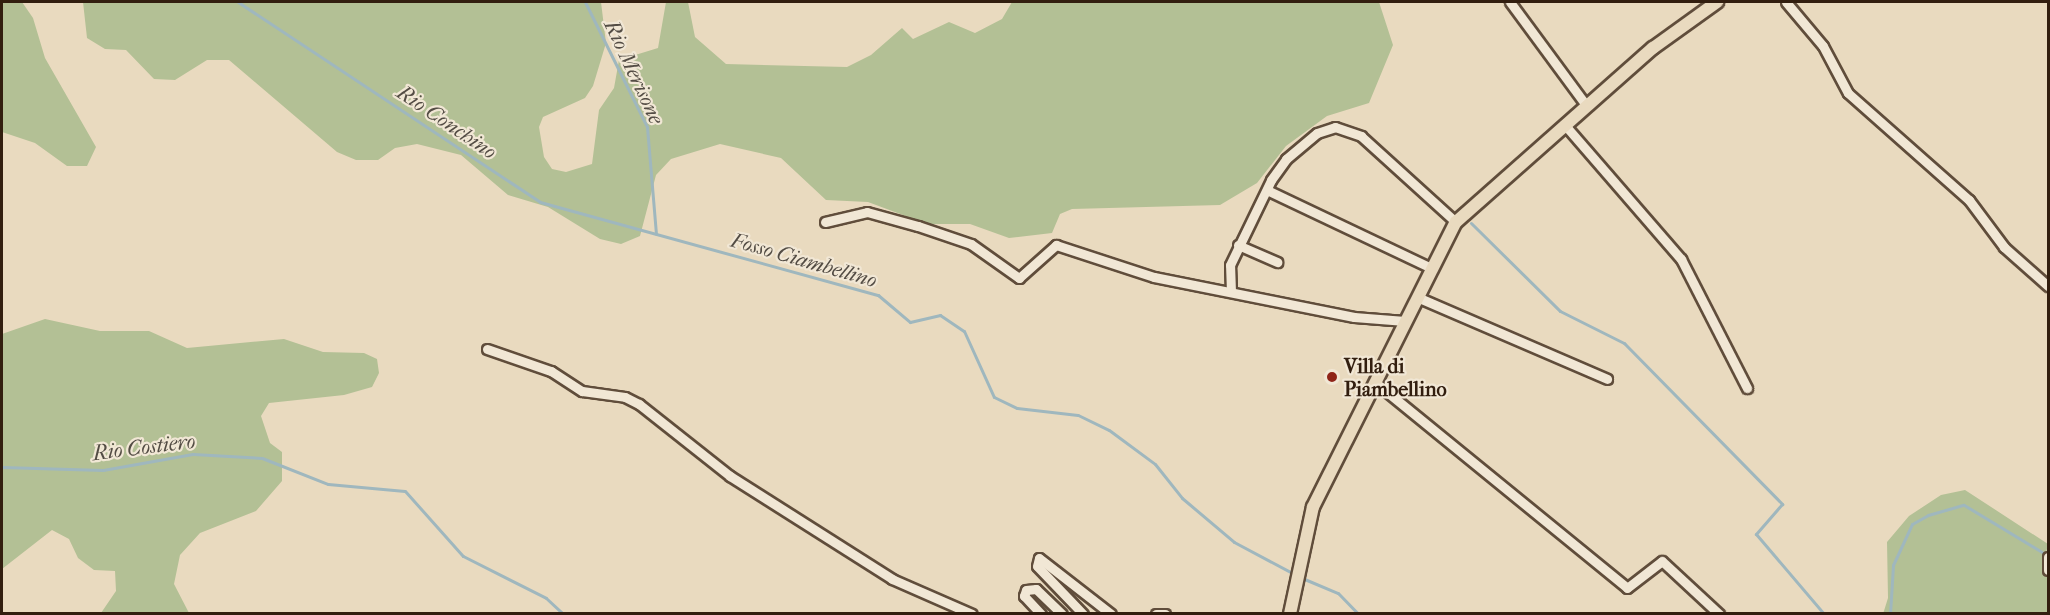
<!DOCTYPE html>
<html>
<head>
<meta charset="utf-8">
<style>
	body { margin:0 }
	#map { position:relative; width:2050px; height:615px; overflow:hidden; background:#e9dabf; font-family:"IM FELL French Canon",serif }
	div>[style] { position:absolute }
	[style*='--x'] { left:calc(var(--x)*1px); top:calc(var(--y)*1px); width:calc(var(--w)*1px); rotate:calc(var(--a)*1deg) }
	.green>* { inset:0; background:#b3c095 }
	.stream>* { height:3px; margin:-1.5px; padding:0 1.5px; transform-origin:1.5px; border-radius:1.5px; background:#9fb7be }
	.roads { filter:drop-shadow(2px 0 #604d3b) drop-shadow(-2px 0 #604d3b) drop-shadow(0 2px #604d3b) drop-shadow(0 -2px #604d3b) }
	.minor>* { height:9px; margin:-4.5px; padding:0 4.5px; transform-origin:4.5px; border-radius:4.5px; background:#f1e7d5 }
	.major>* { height:12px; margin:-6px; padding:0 6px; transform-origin:6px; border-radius:6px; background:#e9dabf }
	.dots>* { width:16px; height:16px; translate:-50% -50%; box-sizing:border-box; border:3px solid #f1e7d5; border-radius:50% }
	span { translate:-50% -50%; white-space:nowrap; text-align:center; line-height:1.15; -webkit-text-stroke:4.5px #f1e7d5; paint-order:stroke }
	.poi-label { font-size:20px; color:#321e0f; font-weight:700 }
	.left { translate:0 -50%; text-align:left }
	.water-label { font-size:21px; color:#534c44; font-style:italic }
	.frame { position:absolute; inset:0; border:3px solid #321e0f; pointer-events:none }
</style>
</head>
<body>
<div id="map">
	<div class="green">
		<i style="clip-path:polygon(2px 2px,22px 2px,33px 18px,45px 58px,96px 147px,87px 166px,67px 166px,35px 143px,2px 132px)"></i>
		<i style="clip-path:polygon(83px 2px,601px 2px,606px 43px,593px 86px,585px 98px,543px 117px,539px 127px,544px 157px,552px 169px,566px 172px,592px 164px,599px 110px,614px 88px,619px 60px,658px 48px,666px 2px,688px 2px,695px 37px,726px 64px,847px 67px,871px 55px,902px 28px,913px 39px,949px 22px,975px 33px,1002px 19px,1012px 2px,1379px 2px,1393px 45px,1369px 103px,1327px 116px,1286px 146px,1257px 183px,1220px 205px,1072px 209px,1060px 214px,1052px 233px,1009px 238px,970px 224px,927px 224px,868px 202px,826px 200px,781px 158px,720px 144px,671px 159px,656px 175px,640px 236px,621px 244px,600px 239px,548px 207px,508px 195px,461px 155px,417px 144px,395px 148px,378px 160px,356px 160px,337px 152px,229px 60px,207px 60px,175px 80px,154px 79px,126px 50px,105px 49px,87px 38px)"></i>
		<i style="clip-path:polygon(45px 319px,100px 331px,149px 331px,187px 348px,284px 339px,323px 352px,364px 353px,377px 359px,379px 373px,372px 387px,344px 395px,269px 403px,261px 416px,270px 443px,282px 452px,282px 481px,256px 511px,200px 533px,180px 555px,174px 584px,189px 613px,101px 613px,116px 591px,115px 571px,94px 570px,78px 558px,69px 539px,52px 530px,2px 569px,2px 334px)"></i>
		<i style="clip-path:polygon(1965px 490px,2048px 544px,2043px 568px,2048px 578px,2048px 613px,1883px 614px,1888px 598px,1887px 542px,1909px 516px,1941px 495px)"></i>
	</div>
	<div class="stream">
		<i style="--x:238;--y:2;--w:362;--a:33.5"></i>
		<i style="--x:540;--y:202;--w:351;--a:15.4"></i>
		<i style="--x:878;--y:295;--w:42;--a:40.2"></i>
		<i style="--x:910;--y:322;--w:31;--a:-13"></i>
		<i style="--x:940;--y:315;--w:29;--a:34"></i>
		<i style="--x:964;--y:331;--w:72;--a:65.6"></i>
		<i style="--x:994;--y:397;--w:25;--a:26"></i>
		<i style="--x:1017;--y:408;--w:61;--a:6.5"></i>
		<i style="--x:1078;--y:415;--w:34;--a:26"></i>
		<i style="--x:1109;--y:430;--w:57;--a:36.5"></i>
		<i style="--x:1155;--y:464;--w:43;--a:51.5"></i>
		<i style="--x:1182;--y:498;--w:68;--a:40.2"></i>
		<i style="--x:1234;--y:542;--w:70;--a:28"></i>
		<i style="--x:585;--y:2;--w:140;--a:63.6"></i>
		<i style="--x:647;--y:127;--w:107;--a:85.2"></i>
		<i style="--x:1471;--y:223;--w:125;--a:44.7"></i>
		<i style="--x:1560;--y:311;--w:72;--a:26.6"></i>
		<i style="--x:1624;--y:343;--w:226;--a:45.5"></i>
		<i style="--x:1782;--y:504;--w:40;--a:131"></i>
		<i style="--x:1756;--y:534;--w:105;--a:49.6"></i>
		<i style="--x:2;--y:467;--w:101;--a:1.7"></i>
		<i style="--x:103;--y:470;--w:91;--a:-10.1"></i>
		<i style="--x:193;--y:454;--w:69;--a:3.3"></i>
		<i style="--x:262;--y:458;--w:71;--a:21.5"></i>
		<i style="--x:328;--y:484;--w:77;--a:5.2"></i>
		<i style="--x:405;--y:491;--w:87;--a:48.3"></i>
		<i style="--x:463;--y:556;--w:93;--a:26.8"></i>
		<i style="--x:546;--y:598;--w:23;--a:43"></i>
		<i style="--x:1302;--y:578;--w:39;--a:23"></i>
		<i style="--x:1338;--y:593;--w:29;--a:46"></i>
		<i style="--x:1890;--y:614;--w:49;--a:-86.5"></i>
		<i style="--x:1893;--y:565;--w:45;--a:-65.1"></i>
		<i style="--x:1912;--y:524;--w:18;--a:-29"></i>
		<i style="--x:1928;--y:515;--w:37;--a:-16"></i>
		<i style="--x:1964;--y:505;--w:91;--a:31.1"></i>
	</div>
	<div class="roads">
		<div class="minor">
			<i style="--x:1510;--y:2;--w:128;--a:53.6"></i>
			<i style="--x:1786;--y:2;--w:57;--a:49.9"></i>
			<i style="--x:1823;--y:46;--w:53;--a:62"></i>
			<i style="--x:1848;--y:93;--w:162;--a:41.5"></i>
			<i style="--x:1969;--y:200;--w:59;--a:53.3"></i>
			<i style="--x:2004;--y:247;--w:59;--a:41.6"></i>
			<i style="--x:1564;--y:124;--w:179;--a:49.1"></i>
			<i style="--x:1681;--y:259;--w:145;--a:62.9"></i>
			<i style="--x:1267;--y:190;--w:182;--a:25.4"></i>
			<i style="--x:825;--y:222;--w:43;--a:-13.4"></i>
			<i style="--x:867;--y:212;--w:53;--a:15.4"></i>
			<i style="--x:918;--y:226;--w:56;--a:18.8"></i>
			<i style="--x:971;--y:244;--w:59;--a:35.3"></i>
			<i style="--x:1019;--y:278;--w:50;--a:-41.7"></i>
			<i style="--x:1056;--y:245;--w:103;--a:18.1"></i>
			<i style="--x:1154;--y:277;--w:204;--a:11.3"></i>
			<i style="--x:1354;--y:317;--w:51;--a:4.5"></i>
			<i style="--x:1238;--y:245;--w:43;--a:23.6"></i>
			<i style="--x:1231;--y:292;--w:27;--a:-92"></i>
			<i style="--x:1230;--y:265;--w:94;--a:-64.2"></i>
			<i style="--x:1271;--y:180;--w:26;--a:-54"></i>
			<i style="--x:1286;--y:159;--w:40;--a:-40"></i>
			<i style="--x:1317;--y:133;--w:19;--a:-18"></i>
			<i style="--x:1335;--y:127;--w:28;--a:19"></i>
			<i style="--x:1361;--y:136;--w:128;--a:42.2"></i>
			<i style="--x:1417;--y:297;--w:207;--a:23.3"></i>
			<i style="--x:487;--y:349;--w:68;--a:19"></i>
			<i style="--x:551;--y:371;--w:37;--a:33"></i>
			<i style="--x:582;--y:391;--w:43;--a:7.9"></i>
			<i style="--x:625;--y:397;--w:16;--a:27"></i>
			<i style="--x:639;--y:404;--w:116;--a:38.4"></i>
			<i style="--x:730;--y:476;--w:192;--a:32.4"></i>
			<i style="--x:892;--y:579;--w:87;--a:23.6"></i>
			<i style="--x:1376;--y:383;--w:324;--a:39.2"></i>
			<i style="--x:1627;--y:588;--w:44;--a:-37.6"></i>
			<i style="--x:1662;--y:561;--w:78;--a:42.9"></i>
			<i style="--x:2048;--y:557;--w:13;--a:90"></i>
			<i style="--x:1041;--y:614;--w:25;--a:-133"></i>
			<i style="--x:1024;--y:596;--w:6;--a:-72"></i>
			<i style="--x:1026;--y:590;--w:10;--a:-6"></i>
			<i style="--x:1036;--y:589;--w:36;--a:44"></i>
			<i style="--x:1083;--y:614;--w:66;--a:-133.8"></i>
			<i style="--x:1037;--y:566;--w:8;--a:-76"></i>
			<i style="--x:1039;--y:558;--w:91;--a:37.9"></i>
			<i style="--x:1156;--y:614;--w:9;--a:0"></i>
		</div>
		<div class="major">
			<i style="--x:1290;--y:614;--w:109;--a:-77.9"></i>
			<i style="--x:1313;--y:507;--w:319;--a:-63.4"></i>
			<i style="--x:1456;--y:222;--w:263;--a:-41.5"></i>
			<i style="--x:1653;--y:48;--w:79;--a:-35.7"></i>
		</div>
	</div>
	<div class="dots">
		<i style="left:1332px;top:377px;background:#8f2418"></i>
	</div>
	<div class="poi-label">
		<span class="left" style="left:1344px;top:378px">Villa di<br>Piambellino</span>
	</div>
	<div class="water-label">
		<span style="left:634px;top:72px;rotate:65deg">Rio Merisone</span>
		<span style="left:447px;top:122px;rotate:34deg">Rio Conchino</span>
		<span style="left:804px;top:260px;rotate:16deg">Fosso Ciambellino</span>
		<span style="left:144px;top:447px;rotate:-7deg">Rio Costiero</span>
	</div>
	<div class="frame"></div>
</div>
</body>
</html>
